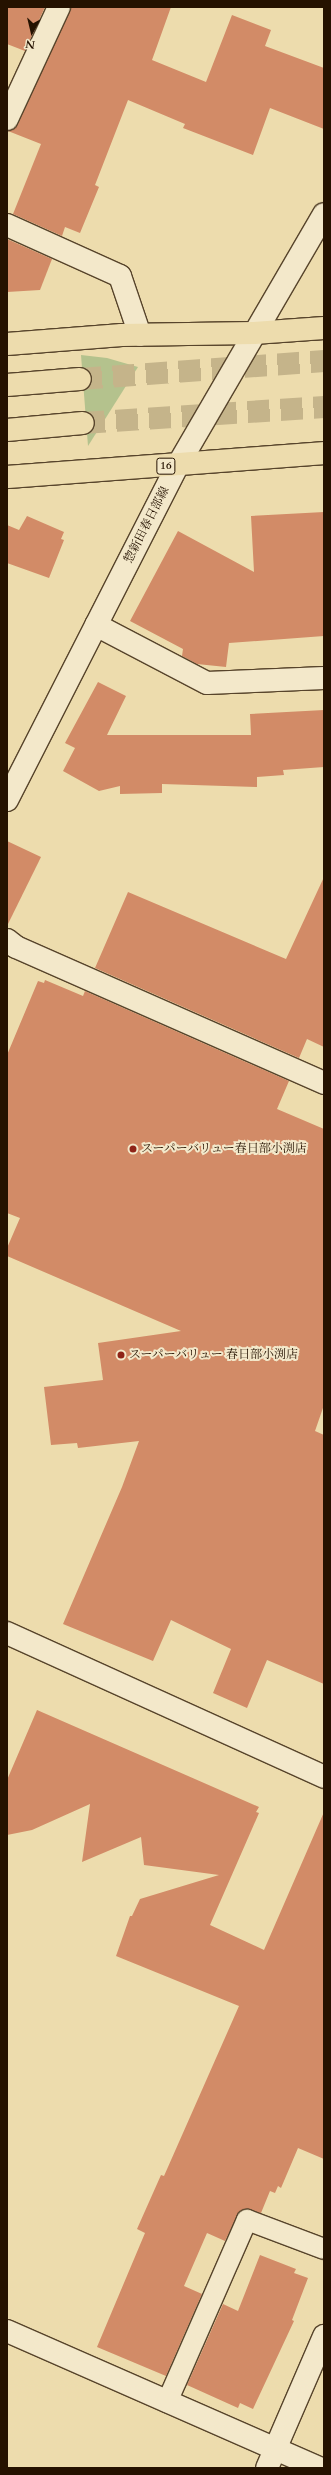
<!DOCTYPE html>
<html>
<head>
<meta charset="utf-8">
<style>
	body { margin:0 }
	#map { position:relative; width:331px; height:2475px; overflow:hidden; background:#eddcad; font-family:Cardo,"Noto Serif JP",serif }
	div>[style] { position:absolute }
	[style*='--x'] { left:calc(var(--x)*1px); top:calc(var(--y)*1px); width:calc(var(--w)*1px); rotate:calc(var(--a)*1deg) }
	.green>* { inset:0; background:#b4c28d }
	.building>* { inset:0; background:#d28b67 }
	.trunk-tunnel>* { height:22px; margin-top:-11px; transform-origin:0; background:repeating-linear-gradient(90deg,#c5b48a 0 22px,transparent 0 33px) }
	.roads { filter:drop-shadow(1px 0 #57442b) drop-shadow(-1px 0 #57442b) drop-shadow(0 1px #57442b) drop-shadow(0 -1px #57442b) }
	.service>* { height:20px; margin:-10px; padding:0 10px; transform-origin:10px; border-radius:10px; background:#f3e8ca }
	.minor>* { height:22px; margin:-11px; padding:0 11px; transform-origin:11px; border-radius:11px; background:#f3e8ca }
	.secondary>* { height:22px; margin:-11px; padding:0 11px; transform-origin:11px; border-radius:11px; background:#f3e8ca }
	.trunk>* { height:22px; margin:-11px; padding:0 11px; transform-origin:11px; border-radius:11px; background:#eddcad }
	.dots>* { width:11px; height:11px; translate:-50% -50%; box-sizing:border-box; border:2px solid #f3e8ca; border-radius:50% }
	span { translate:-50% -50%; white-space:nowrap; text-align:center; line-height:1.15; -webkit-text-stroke:4px #f3e8ca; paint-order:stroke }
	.shield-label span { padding:1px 3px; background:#f3e8ca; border:1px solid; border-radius:3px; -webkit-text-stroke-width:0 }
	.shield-label { font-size:11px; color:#251200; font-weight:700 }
	.street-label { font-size:12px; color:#251200 }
	.poi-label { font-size:12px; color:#251200 }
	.left { translate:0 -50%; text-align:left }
	.frame { position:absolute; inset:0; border:8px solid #251200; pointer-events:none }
	.north { position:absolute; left:12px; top:12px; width:40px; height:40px; -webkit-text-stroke:3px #f3e8ca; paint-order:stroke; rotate:188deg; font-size:11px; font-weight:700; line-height:16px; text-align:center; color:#251200 }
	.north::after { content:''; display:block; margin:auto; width:14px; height:18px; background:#251200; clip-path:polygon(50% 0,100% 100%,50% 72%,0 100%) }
</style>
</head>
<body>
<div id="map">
	<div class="green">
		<i style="clip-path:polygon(81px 355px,107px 358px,138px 367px,88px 446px)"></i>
	</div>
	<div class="building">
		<i style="clip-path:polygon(7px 7px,45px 7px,25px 51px,7px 44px)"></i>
		<i style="clip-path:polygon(71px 7px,171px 7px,152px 60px,206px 82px,232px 15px,271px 30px,265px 46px,324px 68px,324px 129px,270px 108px,253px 155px,183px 128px,185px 124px,128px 100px,95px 185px,99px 187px,80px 233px,65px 227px,62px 236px,13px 214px,41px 144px,8px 131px,18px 124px)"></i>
		<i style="clip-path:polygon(7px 239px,52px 259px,40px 290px,7px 292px)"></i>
		<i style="clip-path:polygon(324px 512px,324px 636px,229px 643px,226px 667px,197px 664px,182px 656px,183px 649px,130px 621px,178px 531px,254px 572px,251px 516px)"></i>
		<i style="clip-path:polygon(27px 516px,64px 532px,61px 539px,64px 540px,49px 578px,7px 563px,7px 525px,19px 530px)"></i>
		<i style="clip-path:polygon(98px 682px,126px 696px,107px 735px,251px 735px,250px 714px,324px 710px,324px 767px,283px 770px,284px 775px,257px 777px,257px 787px,162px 784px,162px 793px,120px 794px,120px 786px,99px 791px,63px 771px,75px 748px,65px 743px)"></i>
		<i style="clip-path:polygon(7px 841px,41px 857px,7px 926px)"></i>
		<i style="clip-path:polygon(324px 877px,324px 1047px,307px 1039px,299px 1058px,95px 968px,128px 892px,286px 959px)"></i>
		<i style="clip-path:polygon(45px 980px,83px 996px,85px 991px,289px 1081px,277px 1109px,324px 1129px,324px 1405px,315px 1431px,324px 1435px,324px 1684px,267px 1660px,247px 1708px,213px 1693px,231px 1649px,171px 1620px,153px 1661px,63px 1624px,122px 1487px,139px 1441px,78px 1448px,77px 1443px,51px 1445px,44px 1387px,103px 1380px,98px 1343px,181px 1331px,7px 1256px,7px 1248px,20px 1218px,7px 1213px,7px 1055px,38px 981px,44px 983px)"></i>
		<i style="clip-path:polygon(37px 1710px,259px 1807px,256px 1812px,259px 1813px,210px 1925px,264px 1950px,324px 1812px,324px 2159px,298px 2148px,281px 2188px,278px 2186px,275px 2193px,270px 2191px,261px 2213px,246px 2209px,240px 2211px,225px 2241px,207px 2233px,184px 2286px,202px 2294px,166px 2376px,97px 2347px,145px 2233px,137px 2229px,161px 2175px,164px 2176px,239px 2006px,116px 1956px,130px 1916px,132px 1916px,140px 1899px,219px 1875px,144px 1865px,141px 1837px,82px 1862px,90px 1804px,32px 1830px,7px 1835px,7px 1780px)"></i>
		<i style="clip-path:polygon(260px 2255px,296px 2269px,294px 2273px,308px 2278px,292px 2320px,294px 2321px,253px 2409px,240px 2403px,238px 2408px,187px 2385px,223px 2304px,238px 2311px)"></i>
	</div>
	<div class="trunk-tunnel">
		<i style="--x:80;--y:379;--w:245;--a:-4.2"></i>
		<i style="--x:83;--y:423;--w:242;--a:-3.8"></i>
	</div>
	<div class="roads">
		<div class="service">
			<i style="--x:167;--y:2402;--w:199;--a:-66.3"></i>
			<i style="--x:247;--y:2220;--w:82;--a:20.6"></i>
		</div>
		<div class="minor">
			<i style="--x:7;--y:119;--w:123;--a:-65.1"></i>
			<i style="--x:7;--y:225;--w:124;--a:24.3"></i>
			<i style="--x:120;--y:276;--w:62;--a:71.3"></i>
			<i style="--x:96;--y:625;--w:125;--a:27.6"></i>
			<i style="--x:207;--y:683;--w:117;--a:-2.4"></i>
			<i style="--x:7;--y:940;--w:11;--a:38"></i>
			<i style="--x:16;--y:947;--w:337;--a:23.8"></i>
			<i style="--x:7;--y:1633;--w:348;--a:24.4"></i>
			<i style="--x:7;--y:2331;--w:341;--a:23.7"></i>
			<i style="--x:267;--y:2468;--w:144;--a:-66.6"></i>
		</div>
		<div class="secondary">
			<i style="--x:7;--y:800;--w:376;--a:-63"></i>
			<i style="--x:178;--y:465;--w:290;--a:-59.8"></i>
		</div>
		<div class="trunk">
			<i style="--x:7;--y:344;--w:115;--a:-4.5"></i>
			<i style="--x:122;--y:335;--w:132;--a:-0.9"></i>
			<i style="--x:254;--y:333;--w:70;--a:-4.1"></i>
			<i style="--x:7;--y:385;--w:73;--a:-4.7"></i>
			<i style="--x:7;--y:430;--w:76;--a:-5.3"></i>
			<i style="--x:7;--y:477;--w:318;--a:-4.3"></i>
		</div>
	</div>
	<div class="dots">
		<i style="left:133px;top:1149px;background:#8f2418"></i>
		<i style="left:121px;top:1355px;background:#8f2418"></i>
	</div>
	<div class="shield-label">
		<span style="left:166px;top:466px">16</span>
	</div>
	<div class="street-label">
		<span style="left:147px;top:525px;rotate:-63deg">惣新田春日部線</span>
	</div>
	<div class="poi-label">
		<span class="left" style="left:141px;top:1149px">スーパーバリュー春日部小渕店</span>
		<span class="left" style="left:129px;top:1355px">スーパーバリュー 春日部小渕店</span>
	</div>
	<div class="frame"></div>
	<div class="north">N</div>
</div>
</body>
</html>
